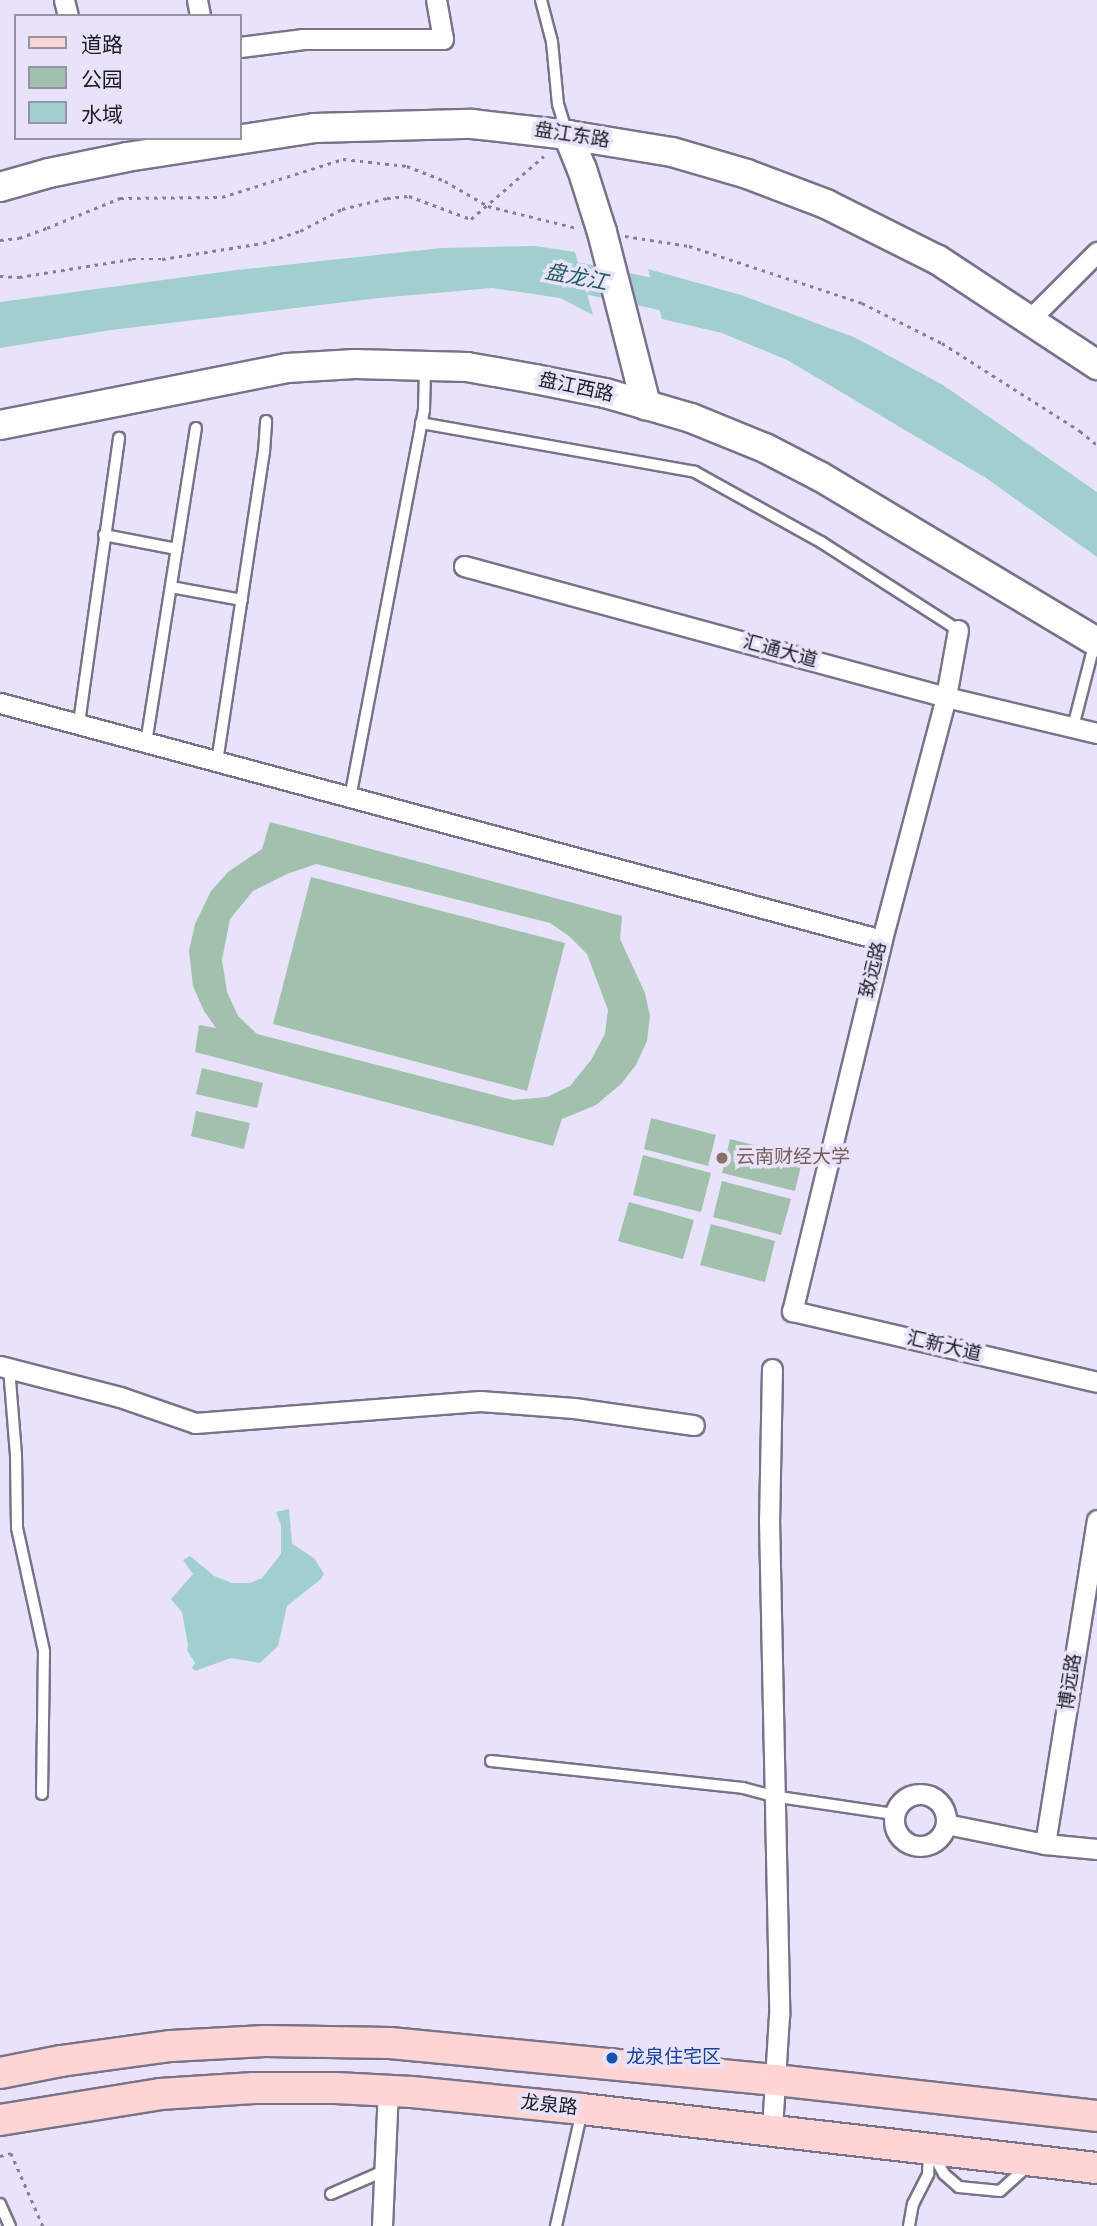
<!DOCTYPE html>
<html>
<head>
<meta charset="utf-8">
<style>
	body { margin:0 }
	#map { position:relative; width:1097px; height:2226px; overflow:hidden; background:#e8e3fa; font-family:"Sofia Sans Condensed","Noto Sans SC",sans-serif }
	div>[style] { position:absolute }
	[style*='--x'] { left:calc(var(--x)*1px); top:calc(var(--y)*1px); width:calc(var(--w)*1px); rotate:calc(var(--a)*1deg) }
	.green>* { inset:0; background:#a1c1ad }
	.water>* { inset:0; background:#a1cfcf }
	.river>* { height:30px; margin:-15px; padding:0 15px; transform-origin:15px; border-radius:15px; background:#a1cfcf }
	.path>* { height:2.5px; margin-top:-1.25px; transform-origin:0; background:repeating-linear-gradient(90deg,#858191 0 3.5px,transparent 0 8.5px) }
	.roads { filter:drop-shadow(2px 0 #787388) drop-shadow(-2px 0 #787388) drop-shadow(0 2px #787388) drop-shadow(0 -2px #787388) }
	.lane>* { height:10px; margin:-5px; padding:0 5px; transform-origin:5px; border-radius:5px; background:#fff }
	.street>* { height:19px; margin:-9.5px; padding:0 9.5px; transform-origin:9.5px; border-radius:9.5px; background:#fff }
	.street>.ring { margin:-9.5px; padding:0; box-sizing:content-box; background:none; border:19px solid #fff; border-radius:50% }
	.secondary>* { height:28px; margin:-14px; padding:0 14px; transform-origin:14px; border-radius:14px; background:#fff }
	.primary>* { height:30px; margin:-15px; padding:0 15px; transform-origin:15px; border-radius:15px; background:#fed5d4 }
	.dots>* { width:19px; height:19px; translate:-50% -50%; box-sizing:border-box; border:4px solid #e8e3fa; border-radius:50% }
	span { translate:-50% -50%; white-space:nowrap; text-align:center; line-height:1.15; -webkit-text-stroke:7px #e8e3fa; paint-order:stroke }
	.street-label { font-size:19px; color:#1c1a22 }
	.education-label { font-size:19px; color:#785e54 }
	.left { translate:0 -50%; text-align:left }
	.transit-label { font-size:19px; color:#164399 }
	.water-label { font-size:21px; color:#215e5f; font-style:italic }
	.legend { position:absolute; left:14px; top:14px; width:228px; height:126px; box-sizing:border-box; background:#e8e3fa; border:2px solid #9693a4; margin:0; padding:9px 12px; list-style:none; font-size:21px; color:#1c1a22 }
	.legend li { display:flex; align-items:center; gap:14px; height:35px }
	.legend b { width:35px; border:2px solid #9693a4 }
</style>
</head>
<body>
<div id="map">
	<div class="green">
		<i style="clip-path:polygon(evenodd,270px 822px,622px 916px,620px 939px,645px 993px,650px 1016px,647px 1041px,636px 1065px,621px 1084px,596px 1105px,562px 1119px,553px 1146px,195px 1052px,199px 1025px,216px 1028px,204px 1011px,193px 986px,189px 951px,195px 924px,211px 891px,228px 872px,262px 849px,270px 822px,316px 864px,550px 923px,569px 936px,587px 954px,608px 1010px,605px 1034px,591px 1060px,570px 1086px,547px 1097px,513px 1100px,257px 1034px,238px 1016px,227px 992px,222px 960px,230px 919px,253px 891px,287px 874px,316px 864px)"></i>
		<i style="clip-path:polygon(311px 877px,565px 943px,527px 1091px,273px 1024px)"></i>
		<i style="clip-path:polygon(202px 1068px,263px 1083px,257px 1108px,196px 1094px)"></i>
		<i style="clip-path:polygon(196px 1111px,250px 1123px,244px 1149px,191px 1136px)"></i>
		<i style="clip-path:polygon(651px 1118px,716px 1135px,708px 1166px,644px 1149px)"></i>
		<i style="clip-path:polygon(730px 1139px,803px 1157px,795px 1191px,722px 1173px)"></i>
		<i style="clip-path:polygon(643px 1155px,711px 1173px,701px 1212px,633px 1195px)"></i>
		<i style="clip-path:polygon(722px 1181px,791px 1199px,781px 1235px,713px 1217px)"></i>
		<i style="clip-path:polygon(629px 1202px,694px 1220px,683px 1259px,618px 1241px)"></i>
		<i style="clip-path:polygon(711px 1224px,775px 1241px,765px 1282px,700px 1265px)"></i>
	</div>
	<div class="water">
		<i style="clip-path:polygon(535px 246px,575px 252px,593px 315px,560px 298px,492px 288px,379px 298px,111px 330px,0 348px,0 302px,237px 270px,442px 248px)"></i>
		<i style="clip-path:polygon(648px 269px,741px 295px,856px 338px,943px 385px,1097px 492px,1097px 557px,986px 478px,787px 360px,722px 333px,662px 319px)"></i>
		<i style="clip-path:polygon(289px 1509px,292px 1544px,314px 1558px,324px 1574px,321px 1579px,287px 1606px,278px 1646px,260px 1663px,231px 1658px,195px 1671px,192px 1668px,195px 1663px,187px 1650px,188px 1645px,182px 1612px,171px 1599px,193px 1574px,183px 1560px,190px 1556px,214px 1576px,232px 1583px,250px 1583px,262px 1578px,281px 1554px,281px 1525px,276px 1512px)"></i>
	</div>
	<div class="river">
		<i style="--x:543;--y:270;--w:121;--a:12"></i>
		<i style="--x:661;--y:295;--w:33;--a:20"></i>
	</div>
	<div class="path">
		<i style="--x:625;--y:236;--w:65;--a:8.9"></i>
		<i style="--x:689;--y:246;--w:182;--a:18.2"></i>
		<i style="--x:862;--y:303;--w:89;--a:26.6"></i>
		<i style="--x:942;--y:343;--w:164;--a:32.5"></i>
		<i style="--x:1080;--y:431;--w:22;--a:39"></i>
		<i style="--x:0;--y:240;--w:19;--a:-6"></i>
		<i style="--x:19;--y:238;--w:30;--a:-20"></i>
		<i style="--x:47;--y:228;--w:79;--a:-22.3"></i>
		<i style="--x:120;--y:198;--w:102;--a:-0.6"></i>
		<i style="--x:222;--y:197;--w:127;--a:-17.4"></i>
		<i style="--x:343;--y:159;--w:64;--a:6.2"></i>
		<i style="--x:407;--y:166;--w:41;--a:21.5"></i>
		<i style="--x:445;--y:181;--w:50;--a:30.2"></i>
		<i style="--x:488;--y:206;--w:92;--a:13.9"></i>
		<i style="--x:0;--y:276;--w:19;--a:3"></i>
		<i style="--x:19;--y:277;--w:114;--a:-9.1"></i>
		<i style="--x:132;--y:259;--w:30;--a:0"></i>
		<i style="--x:162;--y:259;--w:102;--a:-9"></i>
		<i style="--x:263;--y:243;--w:39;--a:-18"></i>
		<i style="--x:300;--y:231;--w:47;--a:-27.6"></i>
		<i style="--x:342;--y:209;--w:46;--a:-13.7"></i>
		<i style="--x:387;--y:198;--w:22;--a:-5"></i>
		<i style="--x:409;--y:196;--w:66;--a:20.4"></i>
		<i style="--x:471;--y:219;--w:96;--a:-40.8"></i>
		<i style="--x:0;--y:2156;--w:11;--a:-15"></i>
		<i style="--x:11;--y:2153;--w:80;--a:66.3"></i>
	</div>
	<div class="roads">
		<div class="lane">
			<i style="--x:541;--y:0;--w:43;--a:75.3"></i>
			<i style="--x:552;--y:42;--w:62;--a:84.5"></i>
			<i style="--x:558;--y:104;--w:30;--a:73"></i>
			<i style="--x:421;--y:423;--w:278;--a:10.1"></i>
			<i style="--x:695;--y:472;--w:144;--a:29.1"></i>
			<i style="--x:821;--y:542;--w:163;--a:32.7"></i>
			<i style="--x:104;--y:535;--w:74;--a:10.9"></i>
			<i style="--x:171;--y:587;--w:72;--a:10.4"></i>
			<i style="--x:79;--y:723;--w:288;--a:-82"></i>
			<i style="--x:1073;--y:727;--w:85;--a:-75.6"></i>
			<i style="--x:146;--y:743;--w:319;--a:-81"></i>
			<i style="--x:217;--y:762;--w:314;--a:-81.4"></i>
			<i style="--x:264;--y:452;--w:31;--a:-86"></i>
			<i style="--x:350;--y:798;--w:395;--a:-79.2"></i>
			<i style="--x:424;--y:410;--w:42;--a:-88.6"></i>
			<i style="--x:9;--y:1368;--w:87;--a:85.4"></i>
			<i style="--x:16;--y:1455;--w:73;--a:89.2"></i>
			<i style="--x:17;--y:1528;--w:126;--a:77.6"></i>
			<i style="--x:44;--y:1651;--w:143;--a:90.8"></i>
			<i style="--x:491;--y:1761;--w:253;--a:6.1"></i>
			<i style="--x:743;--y:1788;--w:30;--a:15"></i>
			<i style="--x:772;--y:1796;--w:123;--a:8.4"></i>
			<i style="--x:933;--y:2154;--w:23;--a:61"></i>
			<i style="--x:944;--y:2174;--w:20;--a:41"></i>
			<i style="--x:959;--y:2187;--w:41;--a:5.6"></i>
			<i style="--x:1000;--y:2191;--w:38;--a:-42"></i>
			<i style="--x:331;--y:2194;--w:58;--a:-23.5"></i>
			<i style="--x:0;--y:2204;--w:24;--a:66"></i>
			<i style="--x:556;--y:2226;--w:118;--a:-77.3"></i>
			<i style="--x:909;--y:2226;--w:22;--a:-80"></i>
			<i style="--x:913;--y:2204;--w:34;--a:-63"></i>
			<i style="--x:928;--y:2174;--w:21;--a:-87"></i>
		</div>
		<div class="street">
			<i style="--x:64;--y:0;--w:16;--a:76"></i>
			<i style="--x:197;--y:0;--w:16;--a:79"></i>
			<i style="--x:240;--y:47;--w:64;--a:-7.2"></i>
			<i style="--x:303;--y:39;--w:140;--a:0"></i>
			<i style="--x:443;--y:39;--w:40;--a:-100"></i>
			<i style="--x:1030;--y:319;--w:95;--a:-45"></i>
			<i style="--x:464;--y:566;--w:499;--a:15.2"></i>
			<i style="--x:946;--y:697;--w:155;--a:13.4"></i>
			<i style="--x:958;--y:630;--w:68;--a:100.2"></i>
			<i style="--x:946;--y:697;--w:251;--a:104.8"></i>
			<i style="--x:882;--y:940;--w:382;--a:103.6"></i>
			<i style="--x:792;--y:1311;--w:313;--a:13.1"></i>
			<i style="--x:0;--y:703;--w:913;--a:15.04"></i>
			<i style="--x:0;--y:1366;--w:124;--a:14.5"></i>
			<i style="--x:120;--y:1397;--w:79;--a:19.1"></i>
			<i style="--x:195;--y:1423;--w:286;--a:-4.4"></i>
			<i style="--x:480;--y:1401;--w:94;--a:4.3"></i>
			<i style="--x:574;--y:1408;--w:121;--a:8.1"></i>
			<i style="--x:772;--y:1369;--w:150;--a:91.1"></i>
			<i style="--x:769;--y:1519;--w:496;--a:88.8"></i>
			<i style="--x:779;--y:2015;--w:115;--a:93.5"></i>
			<i class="ring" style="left:894px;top:1794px;width:33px;height:33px"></i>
			<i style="--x:946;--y:1824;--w:101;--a:11.4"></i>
			<i style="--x:1045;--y:1844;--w:52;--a:5.5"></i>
			<i style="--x:1045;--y:1844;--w:328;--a:-80.9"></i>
			<i style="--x:382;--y:2226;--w:136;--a:-87.5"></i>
		</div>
		<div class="secondary">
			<i style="--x:568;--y:135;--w:37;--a:68"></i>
			<i style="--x:582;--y:169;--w:66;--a:72.4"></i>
			<i style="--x:602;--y:232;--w:179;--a:75.7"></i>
			<i style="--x:0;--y:187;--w:51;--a:-15.9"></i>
			<i style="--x:49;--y:173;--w:80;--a:-11.6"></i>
			<i style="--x:127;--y:157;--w:189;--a:-8.8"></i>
			<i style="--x:314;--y:128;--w:158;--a:-1.5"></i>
			<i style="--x:472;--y:124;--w:97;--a:6.5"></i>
			<i style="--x:568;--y:135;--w:105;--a:9.3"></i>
			<i style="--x:672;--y:152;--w:78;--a:16.3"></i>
			<i style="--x:747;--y:174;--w:85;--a:20.8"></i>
			<i style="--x:826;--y:204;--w:125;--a:26.6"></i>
			<i style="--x:938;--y:260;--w:191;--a:33.4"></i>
			<i style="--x:0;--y:425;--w:293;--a:-11.2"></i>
			<i style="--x:287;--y:368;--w:68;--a:-3.4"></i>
			<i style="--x:355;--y:364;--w:112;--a:1.5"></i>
			<i style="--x:467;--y:367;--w:69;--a:10"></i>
			<i style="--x:535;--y:379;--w:71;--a:11.3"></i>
			<i style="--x:605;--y:393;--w:90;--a:16.2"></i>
			<i style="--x:691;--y:418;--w:80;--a:22.1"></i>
			<i style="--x:765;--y:448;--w:63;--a:27.4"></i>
			<i style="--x:821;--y:477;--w:322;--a:30.9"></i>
		</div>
		<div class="primary">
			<i style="--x:0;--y:2073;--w:62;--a:-11.1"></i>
			<i style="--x:61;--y:2061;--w:111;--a:-7.8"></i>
			<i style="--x:171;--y:2046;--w:94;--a:-3"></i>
			<i style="--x:265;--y:2041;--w:125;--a:0.9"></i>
			<i style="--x:390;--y:2043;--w:388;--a:5.5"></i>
			<i style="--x:776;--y:2080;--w:323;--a:6.4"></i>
			<i style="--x:0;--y:2120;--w:162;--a:-9.2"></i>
			<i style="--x:160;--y:2094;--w:94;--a:-3.7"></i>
			<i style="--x:254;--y:2088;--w:82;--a:0"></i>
			<i style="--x:336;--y:2088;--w:76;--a:3"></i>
			<i style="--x:412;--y:2092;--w:171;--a:5.7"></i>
			<i style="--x:582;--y:2109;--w:518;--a:6.54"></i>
		</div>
	</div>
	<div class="dots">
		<i style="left:722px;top:1158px;background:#8d6e63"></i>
		<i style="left:612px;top:2058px;background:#1a4fb4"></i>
	</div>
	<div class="street-label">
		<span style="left:572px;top:136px;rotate:9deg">盘江东路</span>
		<span style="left:576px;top:388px;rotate:12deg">盘江西路</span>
		<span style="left:780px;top:652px;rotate:15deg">汇通大道</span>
		<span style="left:874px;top:970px;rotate:-76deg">致远路</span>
		<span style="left:944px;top:1347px;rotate:13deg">汇新大道</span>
		<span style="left:1071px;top:1682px;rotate:-81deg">博远路</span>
		<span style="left:549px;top:2106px;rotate:6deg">龙泉路</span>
	</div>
	<div class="education-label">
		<span class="left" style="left:736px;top:1158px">云南财经大学</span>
	</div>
	<div class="transit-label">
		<span class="left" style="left:626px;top:2058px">龙泉住宅区</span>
	</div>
	<div class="water-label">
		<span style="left:576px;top:278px;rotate:11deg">盘龙江</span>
	</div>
	<ul class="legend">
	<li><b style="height:9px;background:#fed5d4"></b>道路</li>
	<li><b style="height:19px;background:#a1c1ad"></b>公园</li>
	<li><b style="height:19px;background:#a1cfcf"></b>水域</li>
	</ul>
</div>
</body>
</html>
